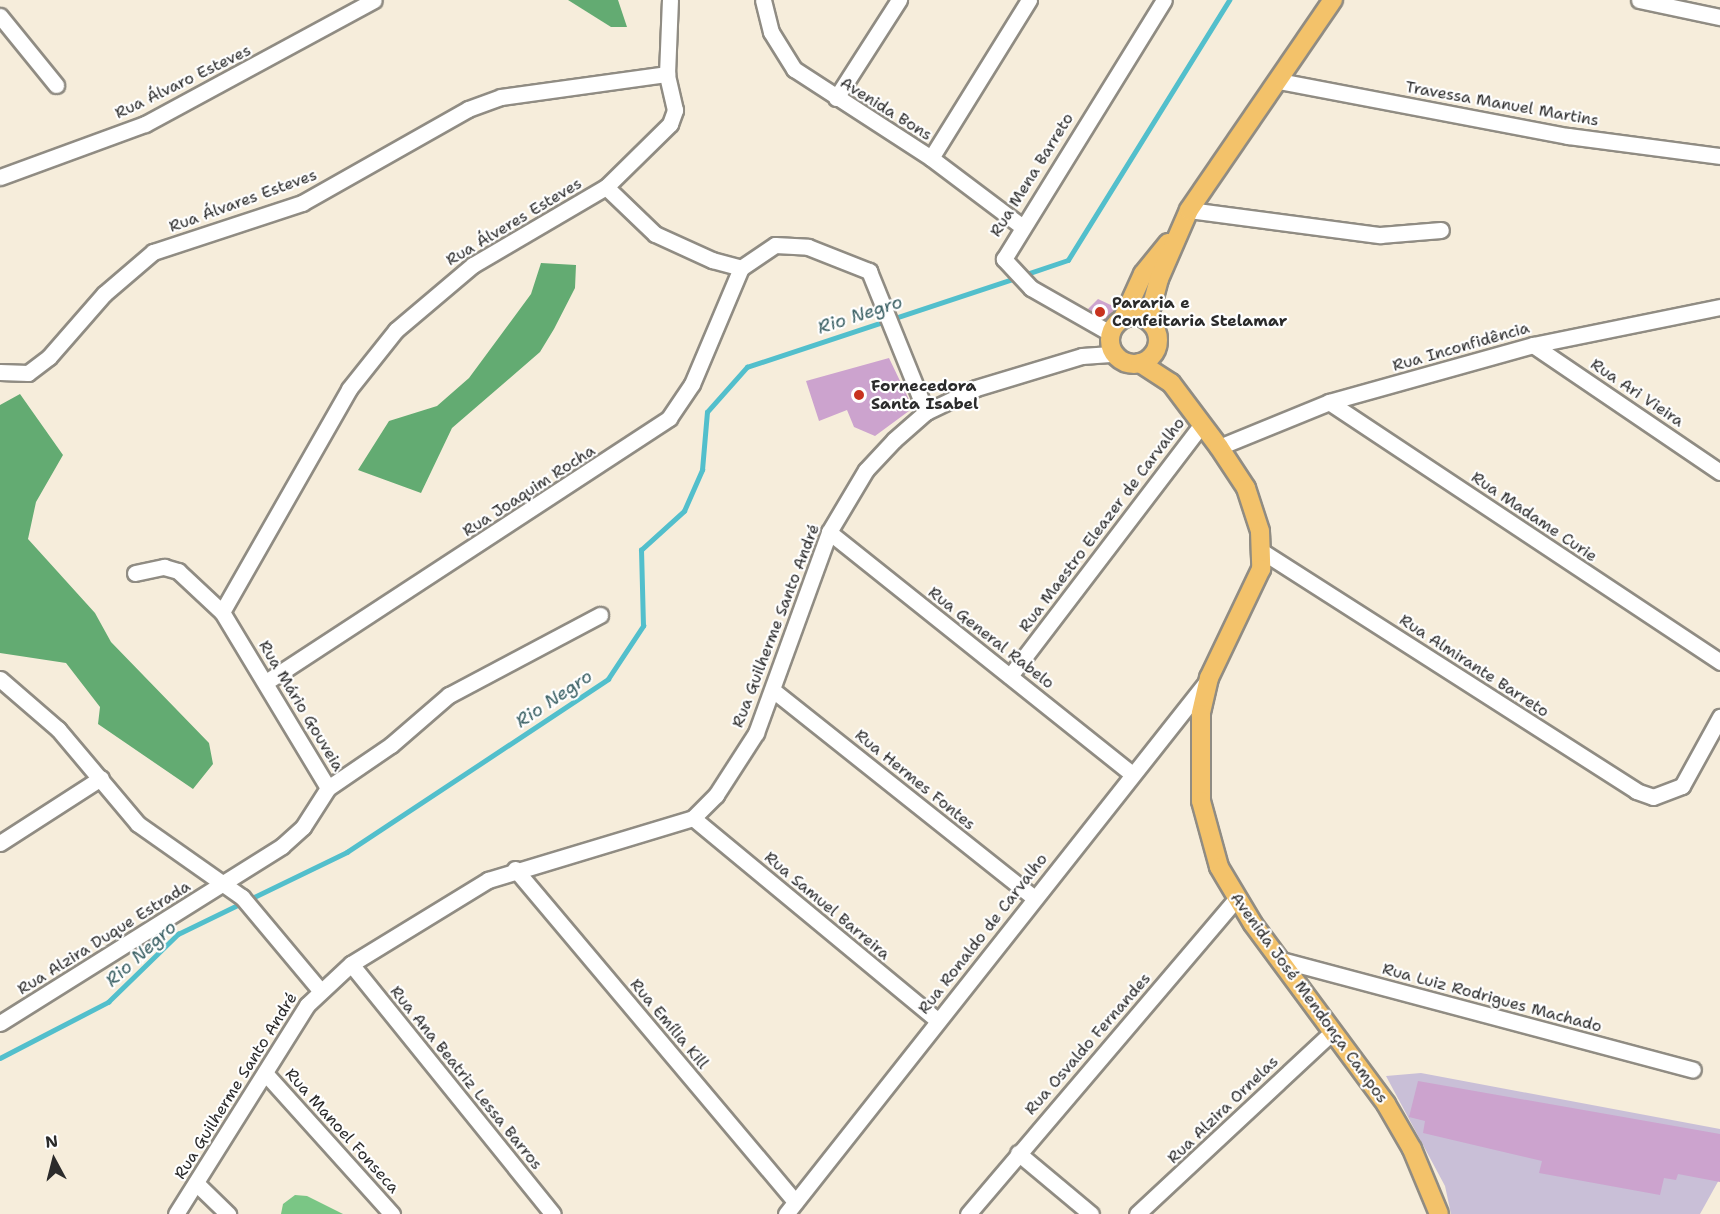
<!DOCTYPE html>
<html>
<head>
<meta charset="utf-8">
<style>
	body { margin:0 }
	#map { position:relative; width:1720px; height:1214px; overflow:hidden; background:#f6eddb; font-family:"Shantell Sans",sans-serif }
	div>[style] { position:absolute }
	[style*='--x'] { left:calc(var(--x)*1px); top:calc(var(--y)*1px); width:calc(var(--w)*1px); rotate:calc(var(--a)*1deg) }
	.industrial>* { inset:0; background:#c9bfd7 }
	.green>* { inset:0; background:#7ac685 }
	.forest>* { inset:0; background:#63ab72 }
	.stream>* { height:4.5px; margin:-2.25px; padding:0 2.25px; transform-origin:2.25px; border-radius:2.25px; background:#52bfcc }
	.building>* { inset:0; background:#cca3ce }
	.roads { filter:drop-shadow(2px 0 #908c83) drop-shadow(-2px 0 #908c83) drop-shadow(0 2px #908c83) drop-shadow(0 -2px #908c83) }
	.minor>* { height:15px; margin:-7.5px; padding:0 7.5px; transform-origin:7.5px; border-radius:7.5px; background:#fff }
	.major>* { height:18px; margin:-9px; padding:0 9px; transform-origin:9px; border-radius:9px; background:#f3c26a }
	.major>.ring { margin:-9px; padding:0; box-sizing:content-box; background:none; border:18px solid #f3c26a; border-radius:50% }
	.dots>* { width:16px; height:16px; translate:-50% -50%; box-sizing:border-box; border:3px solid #fff; border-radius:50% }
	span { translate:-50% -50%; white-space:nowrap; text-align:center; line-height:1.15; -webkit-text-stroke:4.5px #fff; paint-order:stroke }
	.street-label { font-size:16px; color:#2b2b2b }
	.poi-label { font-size:16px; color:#2b2b2b; font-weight:700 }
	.left { translate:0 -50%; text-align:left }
	.water-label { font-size:18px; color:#395f63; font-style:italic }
	.north { position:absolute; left:24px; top:1130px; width:60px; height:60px; -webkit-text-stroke:4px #fff; paint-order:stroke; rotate:353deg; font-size:16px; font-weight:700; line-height:24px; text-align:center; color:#2b2b2b }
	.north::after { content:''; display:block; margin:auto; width:21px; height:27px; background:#2b2b2b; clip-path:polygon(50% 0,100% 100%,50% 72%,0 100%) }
</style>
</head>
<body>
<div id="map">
	<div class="industrial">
		<i style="clip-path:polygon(1421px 1073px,1720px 1129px,1720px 1178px,1700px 1214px,1451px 1214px,1445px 1186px,1386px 1076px)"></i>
	</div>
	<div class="green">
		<i style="clip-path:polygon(295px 1195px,307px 1196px,343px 1214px,281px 1214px,283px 1204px)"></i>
	</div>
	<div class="forest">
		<i style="clip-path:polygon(568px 0,618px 0,627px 27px,611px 27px)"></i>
		<i style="clip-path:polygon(541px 263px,576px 265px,575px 288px,554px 329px,540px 352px,452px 428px,421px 493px,358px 470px,389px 421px,437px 406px,469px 378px,531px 294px)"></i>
		<i style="clip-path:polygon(20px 394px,63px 455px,36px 502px,28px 539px,95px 613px,111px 642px,209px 743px,213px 764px,193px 789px,98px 724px,100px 707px,66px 663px,0 653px,0 405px)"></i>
	</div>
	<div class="stream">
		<i style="--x:1024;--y:275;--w:46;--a:-18.8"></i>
		<i style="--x:1068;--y:260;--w:306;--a:-58.2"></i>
		<i style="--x:0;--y:1058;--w:122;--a:-27.4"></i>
		<i style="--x:108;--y:1002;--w:98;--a:-44.2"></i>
		<i style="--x:178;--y:934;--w:188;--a:-25.9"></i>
		<i style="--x:347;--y:852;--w:313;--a:-33.5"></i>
		<i style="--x:608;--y:679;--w:64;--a:-56.6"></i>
		<i style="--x:643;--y:626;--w:76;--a:-91.5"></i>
		<i style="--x:641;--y:550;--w:58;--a:-42.2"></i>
		<i style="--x:684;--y:511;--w:45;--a:-66.3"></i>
		<i style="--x:702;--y:470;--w:58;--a:-85.1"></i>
		<i style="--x:707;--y:412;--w:60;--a:-48.4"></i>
		<i style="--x:747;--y:367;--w:283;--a:-18.3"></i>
	</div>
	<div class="building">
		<i style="clip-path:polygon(1098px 299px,1115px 307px,1108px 321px,1088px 309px)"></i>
		<i style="clip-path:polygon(889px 358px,913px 408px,875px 436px,854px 427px,847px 410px,819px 421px,806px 381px)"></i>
		<i style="clip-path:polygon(1418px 1081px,1720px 1134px,1720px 1182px,1678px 1174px,1676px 1180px,1664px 1178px,1660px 1195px,1539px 1173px,1542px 1161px,1423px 1133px,1425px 1121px,1409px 1117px)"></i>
	</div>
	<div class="roads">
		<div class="minor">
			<i style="--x:763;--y:0;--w:33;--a:76"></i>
			<i style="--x:771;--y:32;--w:44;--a:58.1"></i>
			<i style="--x:794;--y:69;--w:163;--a:33"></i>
			<i style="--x:931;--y:158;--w:111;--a:37"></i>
			<i style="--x:1639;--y:0;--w:83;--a:11.9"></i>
			<i style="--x:0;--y:16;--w:89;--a:50.9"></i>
			<i style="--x:1279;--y:81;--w:294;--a:10.8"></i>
			<i style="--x:1568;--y:136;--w:153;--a:7.5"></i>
			<i style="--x:836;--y:98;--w:117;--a:-57.3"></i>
			<i style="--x:931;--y:158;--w:186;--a:-58.2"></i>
			<i style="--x:0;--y:177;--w:154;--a:-20.1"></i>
			<i style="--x:145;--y:124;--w:260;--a:-28.4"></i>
			<i style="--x:606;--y:187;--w:68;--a:43.8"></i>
			<i style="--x:655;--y:234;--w:63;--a:24.5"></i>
			<i style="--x:712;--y:260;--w:30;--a:15"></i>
			<i style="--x:741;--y:268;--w:41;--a:-34.1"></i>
			<i style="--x:775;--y:245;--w:33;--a:3"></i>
			<i style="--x:808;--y:247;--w:66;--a:21.5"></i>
			<i style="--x:869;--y:271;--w:152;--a:68"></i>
			<i style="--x:1189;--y:210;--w:193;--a:7.5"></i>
			<i style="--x:1380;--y:235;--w:61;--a:-4.7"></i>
			<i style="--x:1110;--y:333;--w:91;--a:-150.3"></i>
			<i style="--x:1031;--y:288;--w:40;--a:-133"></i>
			<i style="--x:1004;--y:259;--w:304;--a:-58.3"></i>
			<i style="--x:1533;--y:345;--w:226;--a:34.2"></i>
			<i style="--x:0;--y:372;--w:28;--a:2"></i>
			<i style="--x:28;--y:373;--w:26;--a:-37"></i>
			<i style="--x:49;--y:357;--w:84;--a:-48.9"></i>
			<i style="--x:104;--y:294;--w:65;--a:-40.6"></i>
			<i style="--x:153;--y:252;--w:157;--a:-18.2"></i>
			<i style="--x:302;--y:203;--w:191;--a:-29.5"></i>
			<i style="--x:468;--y:109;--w:35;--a:-20"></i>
			<i style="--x:501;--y:97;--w:168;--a:-7.9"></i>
			<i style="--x:1329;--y:402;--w:470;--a:33.6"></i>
			<i style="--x:1219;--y:447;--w:119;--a:-22.2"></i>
			<i style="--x:1329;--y:402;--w:212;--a:-15.6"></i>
			<i style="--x:1533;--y:345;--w:191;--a:-11.5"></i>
			<i style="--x:829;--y:532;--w:386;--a:38.6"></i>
			<i style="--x:1263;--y:552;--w:443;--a:32.6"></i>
			<i style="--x:1636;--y:791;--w:18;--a:19"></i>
			<i style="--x:1653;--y:797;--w:31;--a:-21"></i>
			<i style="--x:1682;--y:786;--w:79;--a:-61.2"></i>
			<i style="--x:135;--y:573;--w:30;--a:-12"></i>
			<i style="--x:164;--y:567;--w:15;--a:16"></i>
			<i style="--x:178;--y:571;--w:60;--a:43"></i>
			<i style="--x:222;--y:612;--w:205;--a:58.9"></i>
			<i style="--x:222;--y:612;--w:257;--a:-60.3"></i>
			<i style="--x:349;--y:389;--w:75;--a:-51.5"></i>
			<i style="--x:396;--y:330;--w:101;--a:-40.2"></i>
			<i style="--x:473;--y:265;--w:154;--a:-30.4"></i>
			<i style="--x:606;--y:187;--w:90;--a:-44.5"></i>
			<i style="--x:670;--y:124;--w:15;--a:-70"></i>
			<i style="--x:675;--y:110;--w:37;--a:-103"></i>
			<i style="--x:667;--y:74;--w:74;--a:-87.7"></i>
			<i style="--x:1010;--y:676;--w:317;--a:-52.7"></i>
			<i style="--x:0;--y:679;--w:77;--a:40.8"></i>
			<i style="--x:58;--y:729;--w:124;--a:49.9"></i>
			<i style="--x:138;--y:824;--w:127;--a:35.1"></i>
			<i style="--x:242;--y:897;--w:120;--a:50.1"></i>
			<i style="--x:266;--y:682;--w:482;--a:-33.2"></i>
			<i style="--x:669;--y:418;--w:41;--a:-55.9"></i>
			<i style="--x:692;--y:384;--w:126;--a:-67.1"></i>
			<i style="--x:774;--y:691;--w:332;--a:38.5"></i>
			<i style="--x:693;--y:818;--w:318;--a:39.6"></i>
			<i style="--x:0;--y:843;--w:120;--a:-32.8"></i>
			<i style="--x:515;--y:869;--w:435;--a:49.9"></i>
			<i style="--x:1281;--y:960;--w:426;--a:14.9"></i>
			<i style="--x:351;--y:964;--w:321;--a:51.1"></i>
			<i style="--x:0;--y:1023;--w:333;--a:-32.1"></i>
			<i style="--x:282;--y:846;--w:28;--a:-42"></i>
			<i style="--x:303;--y:827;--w:46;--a:-57.3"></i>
			<i style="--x:328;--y:788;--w:76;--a:-34.3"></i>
			<i style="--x:391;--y:745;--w:77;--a:-40.8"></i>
			<i style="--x:449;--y:695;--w:171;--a:-27.9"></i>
			<i style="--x:265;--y:1073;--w:190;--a:48"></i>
			<i style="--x:1018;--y:1153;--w:95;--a:39.9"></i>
			<i style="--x:196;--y:1183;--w:45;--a:44.1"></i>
			<i style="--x:176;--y:1214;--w:247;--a:-57.9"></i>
			<i style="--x:307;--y:1005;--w:60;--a:-43"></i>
			<i style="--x:351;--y:964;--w:161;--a:-31.5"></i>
			<i style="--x:488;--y:880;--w:214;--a:-16.8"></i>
			<i style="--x:693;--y:818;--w:33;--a:-45"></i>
			<i style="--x:716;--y:795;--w:74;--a:-57.2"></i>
			<i style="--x:756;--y:733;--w:214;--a:-70"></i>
			<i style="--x:829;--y:532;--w:72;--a:-59.2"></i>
			<i style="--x:866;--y:470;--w:41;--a:-47"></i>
			<i style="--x:894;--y:440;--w:43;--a:-41.2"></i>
			<i style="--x:926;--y:412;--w:55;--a:-25.6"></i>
			<i style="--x:976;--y:388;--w:111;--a:-16.8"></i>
			<i style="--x:1082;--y:356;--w:32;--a:-4"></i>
			<i style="--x:786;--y:1214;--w:681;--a:-51.68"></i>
			<i style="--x:968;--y:1214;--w:414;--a:-49.6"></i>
			<i style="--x:1137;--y:1214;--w:268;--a:-43"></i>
		</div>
		<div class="major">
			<i class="ring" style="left:1110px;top:316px;width:30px;height:30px"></i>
			<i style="--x:1123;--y:318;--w:48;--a:-65.6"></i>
			<i style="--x:1143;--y:274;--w:40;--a:-51"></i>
			<i style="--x:1148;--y:320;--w:42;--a:-75"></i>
			<i style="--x:1159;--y:279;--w:75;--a:-66.5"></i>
			<i style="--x:1189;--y:210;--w:255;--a:-55.6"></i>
			<i style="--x:1140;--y:363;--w:37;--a:33"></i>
			<i style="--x:1171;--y:383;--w:80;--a:53.1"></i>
			<i style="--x:1219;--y:447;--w:49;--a:56.6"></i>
			<i style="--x:1246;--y:488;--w:45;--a:72"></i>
			<i style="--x:1260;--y:531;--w:38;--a:88"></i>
			<i style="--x:1261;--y:569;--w:121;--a:115.5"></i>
			<i style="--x:1209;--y:678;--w:37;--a:103"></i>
			<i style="--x:1201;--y:714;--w:87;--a:90"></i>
			<i style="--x:1201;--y:801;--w:68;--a:74.7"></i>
			<i style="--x:1219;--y:867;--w:66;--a:59.2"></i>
			<i style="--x:1253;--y:924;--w:224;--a:53.5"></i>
			<i style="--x:1386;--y:1104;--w:52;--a:60"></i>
			<i style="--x:1412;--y:1149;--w:70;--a:67.4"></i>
		</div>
	</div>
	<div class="dots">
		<i style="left:1100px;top:312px;background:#c8321e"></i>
		<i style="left:859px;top:395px;background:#c8321e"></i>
	</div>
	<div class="street-label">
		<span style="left:183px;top:82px;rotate:-26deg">Rua Álvaro Esteves</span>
		<span style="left:1502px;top:104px;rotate:10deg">Travessa Manuel Martins</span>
		<span style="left:886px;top:109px;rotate:32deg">Avenida Bons</span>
		<span style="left:1032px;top:175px;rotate:-58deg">Rua Mena Barreto</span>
		<span style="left:243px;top:201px;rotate:-20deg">Rua Álvares Esteves</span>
		<span style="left:514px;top:222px;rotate:-31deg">Rua Álveres Esteves</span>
		<span style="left:1461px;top:347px;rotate:-16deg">Rua Inconfidência</span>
		<span style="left:1637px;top:393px;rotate:34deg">Rua Ari Vieira</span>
		<span style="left:529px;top:491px;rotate:-33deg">Rua Joaquim Rocha</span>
		<span style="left:1534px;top:517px;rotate:34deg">Rua Madame Curie</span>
		<span style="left:1102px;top:525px;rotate:-53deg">Rua Maestro Eleazer de Carvalho</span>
		<span style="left:776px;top:626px;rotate:-69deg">Rua Guilherme Santo André</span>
		<span style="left:991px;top:638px;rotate:38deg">Rua General Rabelo</span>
		<span style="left:1474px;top:666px;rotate:33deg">Rua Almirante Barreto</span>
		<span style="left:301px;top:706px;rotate:59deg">Rua Mário Gouveia</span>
		<span style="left:915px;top:780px;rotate:39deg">Rua Hermes Fontes</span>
		<span style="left:827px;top:906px;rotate:40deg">Rua Samuel Barreira</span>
		<span style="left:983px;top:934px;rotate:-52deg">Rua Ronaldo de Carvalho</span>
		<span style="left:104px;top:938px;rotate:-32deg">Rua Alzira Duque Estrada</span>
		<span style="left:1309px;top:998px;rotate:54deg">Avenida José Mendonça Campos</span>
		<span style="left:1492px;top:998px;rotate:15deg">Rua Luiz Rodrigues Machado</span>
		<span style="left:669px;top:1024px;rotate:50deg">Rua Emília Kill</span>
		<span style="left:1088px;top:1044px;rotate:-49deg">Rua Osvaldo Fernandes</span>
		<span style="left:466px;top:1078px;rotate:51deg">Rua Ana Beatriz Lessa Barros</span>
		<span style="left:236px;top:1086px;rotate:-58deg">Rua Guilherme Santo André</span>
		<span style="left:1223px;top:1110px;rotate:-44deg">Rua Alzira Ornelas</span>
		<span style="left:342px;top:1131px;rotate:48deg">Rua Manoel Fonseca</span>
	</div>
	<div class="poi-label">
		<span class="left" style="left:1112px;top:312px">Pararia e<br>Confeitaria Stelamar</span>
		<span class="left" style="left:871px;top:395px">Fornecedora<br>Santa Isabel</span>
	</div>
	<div class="water-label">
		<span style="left:860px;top:315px;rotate:-18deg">Rio Negro</span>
		<span style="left:554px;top:699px;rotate:-34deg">Rio Negro</span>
		<span style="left:141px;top:954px;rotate:-42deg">Rio Negro</span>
	</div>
	<div class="north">N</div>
</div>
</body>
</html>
